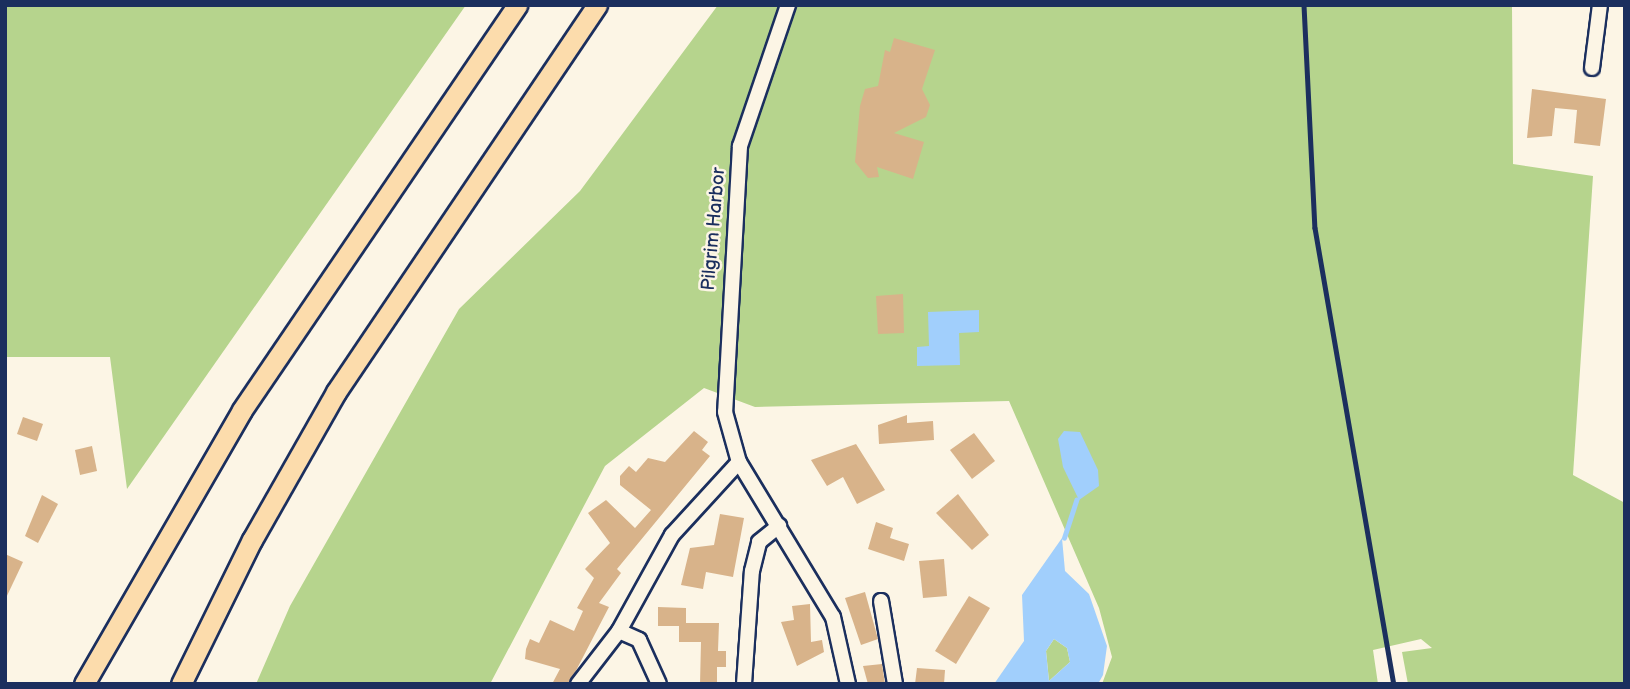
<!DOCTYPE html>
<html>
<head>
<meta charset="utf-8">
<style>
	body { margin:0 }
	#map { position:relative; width:1630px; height:689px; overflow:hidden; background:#fcf5e5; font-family:"Balsamiq Sans",sans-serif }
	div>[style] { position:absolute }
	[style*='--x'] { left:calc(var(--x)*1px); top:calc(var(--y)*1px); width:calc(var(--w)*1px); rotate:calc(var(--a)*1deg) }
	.green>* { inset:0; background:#b6d48d }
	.water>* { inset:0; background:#a1cffc }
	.stream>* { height:4.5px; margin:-2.25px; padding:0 2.25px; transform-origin:2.25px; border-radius:2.25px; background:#a1cffc }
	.building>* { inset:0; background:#d8b38a }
	.roads { filter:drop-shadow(2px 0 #1b2f5e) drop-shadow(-2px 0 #1b2f5e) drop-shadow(0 2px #1b2f5e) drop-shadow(0 -2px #1b2f5e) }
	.minor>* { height:14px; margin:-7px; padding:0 7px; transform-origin:7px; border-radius:7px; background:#fcf5e5 }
	.highway>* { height:19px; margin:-9.5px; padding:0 9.5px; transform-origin:9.5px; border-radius:9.5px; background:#fcdcac }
	.rail>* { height:4.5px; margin:-2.25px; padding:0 2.25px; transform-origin:2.25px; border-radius:2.25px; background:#1b2f5e }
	span { translate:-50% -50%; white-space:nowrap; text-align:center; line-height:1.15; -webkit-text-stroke:5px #fcf5e5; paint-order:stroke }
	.street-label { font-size:19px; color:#1b2f5e }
	.frame { position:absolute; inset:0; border:7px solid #1b2f5e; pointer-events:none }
</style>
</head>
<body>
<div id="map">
	<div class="green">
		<i style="clip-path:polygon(5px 5px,466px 5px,127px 489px,110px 357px,5px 357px)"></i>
		<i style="clip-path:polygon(718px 5px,1512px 5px,1513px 164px,1593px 176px,1573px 475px,1625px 503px,1625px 684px,1408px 684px,1402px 652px,1432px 648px,1421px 639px,1373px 650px,1378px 684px,1102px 684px,1112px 657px,1099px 608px,1009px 401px,755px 407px,704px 388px,605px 466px,490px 684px,256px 684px,290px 606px,459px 309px,580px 191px)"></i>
		<i style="clip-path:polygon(1054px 639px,1067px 648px,1070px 662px,1049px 681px,1046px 651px)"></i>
	</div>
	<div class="water">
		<i style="clip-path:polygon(979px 310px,979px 332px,959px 333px,960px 365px,917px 366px,917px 347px,929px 346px,928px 312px)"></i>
		<i style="clip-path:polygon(1064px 431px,1080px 432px,1098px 470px,1099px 486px,1079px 500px,1063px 467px,1058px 439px)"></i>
		<i style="clip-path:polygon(evenodd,1062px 538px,1065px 571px,1089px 594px,1107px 646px,1103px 675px,1098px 684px,994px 684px,1024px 641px,1022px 595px,1062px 538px,1054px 639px,1067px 648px,1070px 662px,1049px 681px,1046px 651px,1054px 639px)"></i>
	</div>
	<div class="stream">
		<i style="--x:1064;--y:538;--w:40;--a:-72"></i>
	</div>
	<div class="building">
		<i style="clip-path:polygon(894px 38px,935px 50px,922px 89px,930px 105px,926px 117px,894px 133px,924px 142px,913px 179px,877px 167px,879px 177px,868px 178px,855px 162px,860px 106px,865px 89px,878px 86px,885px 50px,890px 52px)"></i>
		<i style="clip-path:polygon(1532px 89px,1606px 99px,1600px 146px,1574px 143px,1577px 110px,1555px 108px,1552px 136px,1527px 138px)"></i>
		<i style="clip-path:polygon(903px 294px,904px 333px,878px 334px,876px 296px)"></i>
		<i style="clip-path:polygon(907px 415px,907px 423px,933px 421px,934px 440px,879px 444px,878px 425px)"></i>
		<i style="clip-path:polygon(23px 417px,43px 424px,37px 441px,17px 434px)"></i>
		<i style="clip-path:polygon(694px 431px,708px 442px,702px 450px,710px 456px,617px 569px,621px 573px,599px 603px,609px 607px,569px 684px,552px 684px,560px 669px,525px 659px,526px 649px,530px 639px,539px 643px,550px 620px,574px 631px,583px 611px,577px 608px,594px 578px,585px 569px,610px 543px,588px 513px,606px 500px,635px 528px,651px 510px,620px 485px,620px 476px,629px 466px,636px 472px,648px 458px,665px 462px)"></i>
		<i style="clip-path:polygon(974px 433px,995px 461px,972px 479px,950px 450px)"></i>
		<i style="clip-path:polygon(856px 444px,885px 490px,857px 504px,843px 477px,827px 486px,811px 460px)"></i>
		<i style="clip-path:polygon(92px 446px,97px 471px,80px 475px,75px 450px)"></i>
		<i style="clip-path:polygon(958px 494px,989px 535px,972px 550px,936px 513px)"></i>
		<i style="clip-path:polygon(42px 495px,58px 504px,38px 543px,25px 536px)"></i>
		<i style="clip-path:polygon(720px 514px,744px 518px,733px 577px,706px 572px,703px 589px,681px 585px,690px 548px,714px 545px)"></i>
		<i style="clip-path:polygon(876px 522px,893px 528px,890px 538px,909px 544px,904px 561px,868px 549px)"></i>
		<i style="clip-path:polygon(5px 554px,23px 562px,5px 600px)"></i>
		<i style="clip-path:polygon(944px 559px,947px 596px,923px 598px,919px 561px)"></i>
		<i style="clip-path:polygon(865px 592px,878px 639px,861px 645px,845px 598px)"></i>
		<i style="clip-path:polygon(969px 596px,990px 608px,956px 664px,935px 651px)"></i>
		<i style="clip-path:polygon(810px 604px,811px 642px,822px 640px,824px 652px,797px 666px,781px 622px,794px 620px,792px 606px)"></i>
		<i style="clip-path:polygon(658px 607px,686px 608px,686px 623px,719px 623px,718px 651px,726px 651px,726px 667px,717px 667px,717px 684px,700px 684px,701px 642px,679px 642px,679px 626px,658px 626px)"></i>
		<i style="clip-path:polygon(882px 664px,885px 684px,868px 684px,863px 666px)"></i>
		<i style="clip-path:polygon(917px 668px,945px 670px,944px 684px,915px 684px)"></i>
	</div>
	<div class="roads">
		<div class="minor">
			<i style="--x:788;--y:5;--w:149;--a:108.8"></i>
			<i style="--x:740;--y:146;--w:266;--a:93.2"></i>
			<i style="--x:725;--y:412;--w:52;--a:74.4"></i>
			<i style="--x:739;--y:462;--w:181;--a:58.8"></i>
			<i style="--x:833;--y:617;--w:69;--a:77.4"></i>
			<i style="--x:1592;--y:68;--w:64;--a:-82.8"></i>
			<i style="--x:881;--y:601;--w:84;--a:80.4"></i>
			<i style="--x:619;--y:631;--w:22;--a:24"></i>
			<i style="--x:639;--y:640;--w:48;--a:65.6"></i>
			<i style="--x:578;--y:684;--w:67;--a:-52.3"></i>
			<i style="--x:619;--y:631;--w:110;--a:-61.1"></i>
			<i style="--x:672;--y:535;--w:99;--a:-47.5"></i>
			<i style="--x:744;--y:684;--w:113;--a:-86"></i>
			<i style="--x:752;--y:571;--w:30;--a:-76"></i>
			<i style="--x:759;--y:542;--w:26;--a:-39"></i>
		</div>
		<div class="highway">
			<i style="--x:84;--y:684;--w:316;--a:-60"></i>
			<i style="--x:242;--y:410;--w:490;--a:-55.8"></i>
			<i style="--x:181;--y:684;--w:161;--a:-63.8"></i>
			<i style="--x:252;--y:540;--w:170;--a:-60.4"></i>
			<i style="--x:336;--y:392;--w:467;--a:-56"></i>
		</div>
	</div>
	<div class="rail">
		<i style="--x:1304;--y:5;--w:223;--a:87.2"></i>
		<i style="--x:1315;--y:228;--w:463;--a:80.2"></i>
	</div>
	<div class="street-label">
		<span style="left:714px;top:229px;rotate:-85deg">Pilgrim Harbor</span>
	</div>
	<div class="frame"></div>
</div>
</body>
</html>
